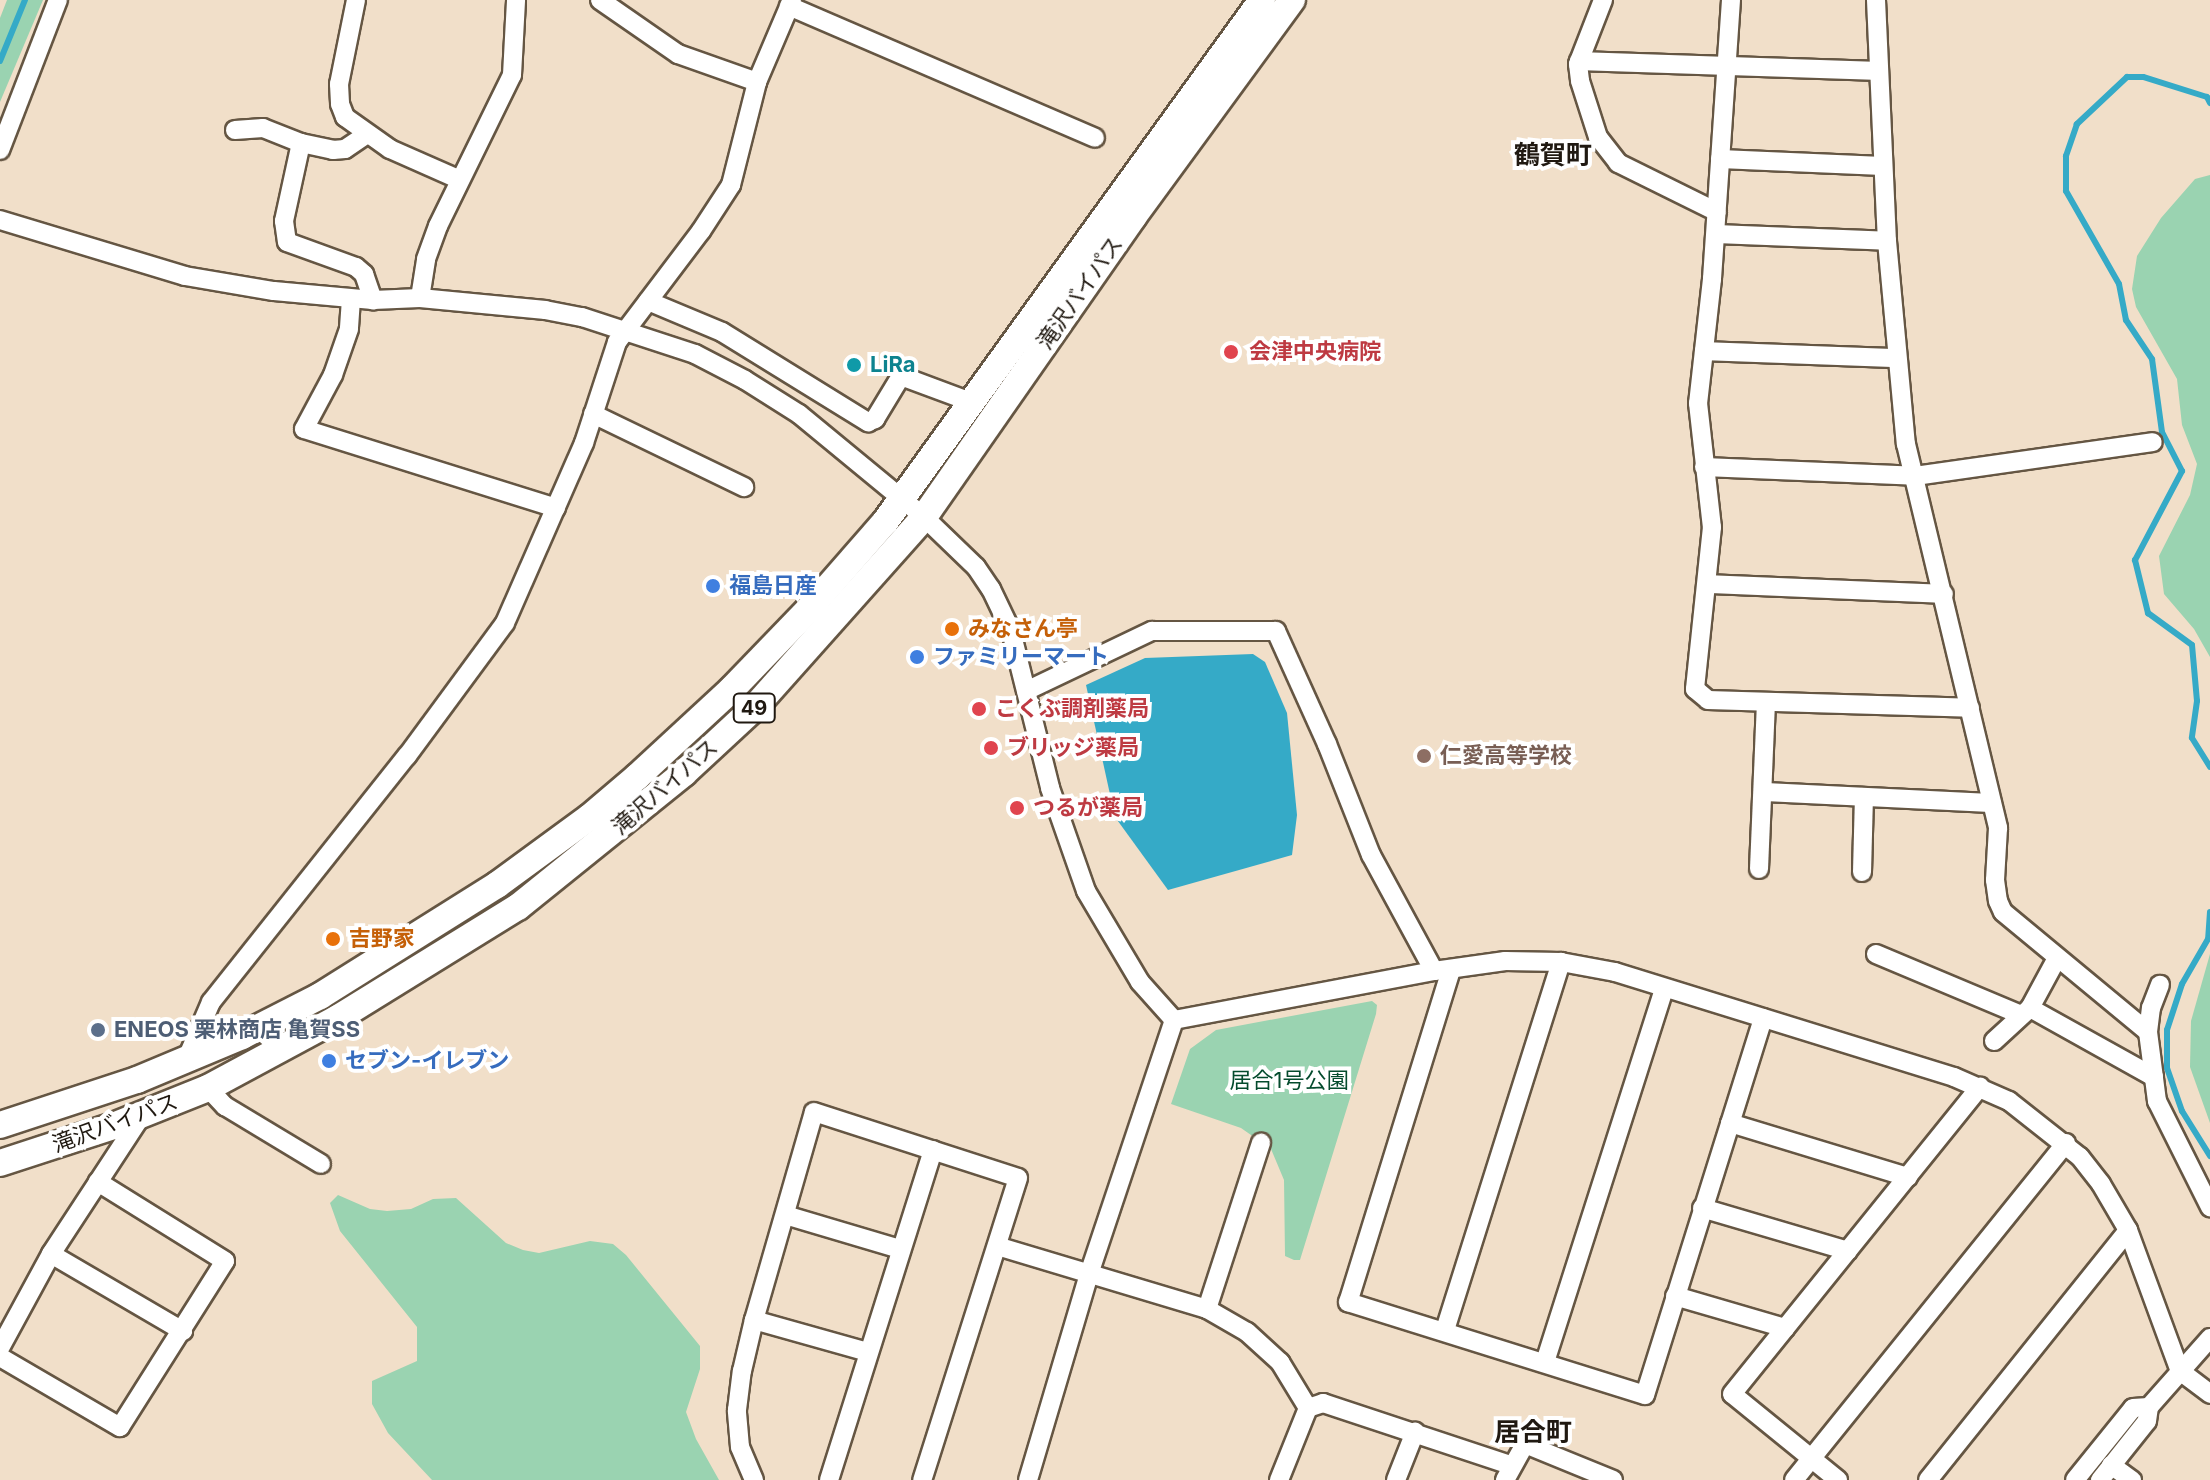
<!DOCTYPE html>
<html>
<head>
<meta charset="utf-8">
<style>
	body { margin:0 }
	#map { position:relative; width:2210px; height:1480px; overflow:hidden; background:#f1dfc9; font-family:Inter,"Noto Sans JP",sans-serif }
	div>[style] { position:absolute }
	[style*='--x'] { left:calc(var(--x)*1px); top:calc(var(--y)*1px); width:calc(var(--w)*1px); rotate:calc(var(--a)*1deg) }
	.green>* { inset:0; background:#9ad3b1 }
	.water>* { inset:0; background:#35aac7 }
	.stream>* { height:6px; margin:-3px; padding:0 3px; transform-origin:3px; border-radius:3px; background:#35aac7 }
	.roads { filter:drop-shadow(2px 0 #655643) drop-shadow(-2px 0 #655643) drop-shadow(0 2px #655643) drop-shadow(0 -2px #655643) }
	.minor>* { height:18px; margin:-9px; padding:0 9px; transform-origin:9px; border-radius:9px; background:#fff }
	.highway>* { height:26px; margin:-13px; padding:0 13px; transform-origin:13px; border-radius:13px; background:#fff }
	.dots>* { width:22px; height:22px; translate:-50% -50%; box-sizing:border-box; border:4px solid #fff; border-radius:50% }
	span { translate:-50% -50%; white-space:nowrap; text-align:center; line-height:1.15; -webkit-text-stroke:8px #fff; paint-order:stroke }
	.shield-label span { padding:2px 6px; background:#fff; border:2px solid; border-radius:6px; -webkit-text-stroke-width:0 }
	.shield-label { font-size:20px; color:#201911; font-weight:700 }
	.street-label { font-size:22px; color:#201911 }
	.health-label { font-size:22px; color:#be3a42; font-weight:700 }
	.left { translate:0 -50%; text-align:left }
	.culture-label { font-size:22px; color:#0d838f; font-weight:700 }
	.shop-label { font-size:22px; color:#366cbe; font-weight:700 }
	.food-label { font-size:22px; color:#c56008; font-weight:700 }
	.education-label { font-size:22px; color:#785e54; font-weight:700 }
	.service-label { font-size:22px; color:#4e5e75; font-weight:700 }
	.park-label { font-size:22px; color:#044b2d }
	.quarter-label { font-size:26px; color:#201911; font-weight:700 }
</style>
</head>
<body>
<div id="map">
	<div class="green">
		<i style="clip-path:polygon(7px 0,43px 0,0 102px,0 18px)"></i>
		<i style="clip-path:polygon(2210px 175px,2210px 657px,2194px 629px,2164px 594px,2159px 556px,2190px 495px,2197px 464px,2182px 425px,2177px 379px,2136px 307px,2132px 289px,2137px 256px,2161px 218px,2195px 179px)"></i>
		<i style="clip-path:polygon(2210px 954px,2210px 1123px,2190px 1067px,2191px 1021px)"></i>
		<i style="clip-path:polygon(1372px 1001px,1377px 1005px,1376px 1014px,1300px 1260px,1294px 1260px,1285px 1256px,1284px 1180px,1271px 1149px,1241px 1128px,1171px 1104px,1190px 1049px,1216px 1030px)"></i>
		<i style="clip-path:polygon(338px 1195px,370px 1209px,387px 1211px,411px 1209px,433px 1199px,456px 1198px,506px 1243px,523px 1250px,539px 1253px,590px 1241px,613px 1244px,626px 1255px,700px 1346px,700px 1369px,686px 1412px,696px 1439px,719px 1480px,432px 1480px,388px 1433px,372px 1404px,372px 1381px,417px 1361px,417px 1327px,340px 1231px,330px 1203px)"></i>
	</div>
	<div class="water">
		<i style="clip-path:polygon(1253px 654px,1265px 662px,1287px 713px,1297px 815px,1292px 855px,1168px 890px,1115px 817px,1086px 685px,1145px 658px)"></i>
	</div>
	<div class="stream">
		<i style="--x:0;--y:61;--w:66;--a:-67.7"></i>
		<i style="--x:2210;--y:103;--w:7;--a:-117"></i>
		<i style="--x:2207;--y:97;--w:67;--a:-162.6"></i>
		<i style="--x:2143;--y:77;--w:16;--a:180"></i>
		<i style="--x:2127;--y:77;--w:69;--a:136.8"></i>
		<i style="--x:2077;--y:124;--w:34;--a:109"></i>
		<i style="--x:2066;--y:156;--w:35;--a:90"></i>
		<i style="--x:2066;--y:191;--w:107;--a:60.3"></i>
		<i style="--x:2119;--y:284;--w:37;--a:79"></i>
		<i style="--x:2126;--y:320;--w:47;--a:56.3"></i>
		<i style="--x:2152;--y:359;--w:74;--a:82.2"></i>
		<i style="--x:2162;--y:432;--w:44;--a:62.9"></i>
		<i style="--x:2182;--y:471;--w:101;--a:117.8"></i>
		<i style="--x:2135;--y:560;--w:55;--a:76.2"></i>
		<i style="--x:2148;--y:613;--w:54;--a:36"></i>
		<i style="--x:2192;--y:645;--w:56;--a:84.9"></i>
		<i style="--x:2197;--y:701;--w:37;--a:98"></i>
		<i style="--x:2192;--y:738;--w:34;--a:58"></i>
		<i style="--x:2210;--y:912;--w:27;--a:94"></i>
		<i style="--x:2208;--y:939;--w:52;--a:120"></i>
		<i style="--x:2182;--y:984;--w:48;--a:108.1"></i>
		<i style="--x:2167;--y:1030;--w:38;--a:90"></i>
		<i style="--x:2167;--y:1068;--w:46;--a:70.8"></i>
		<i style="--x:2182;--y:1111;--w:53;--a:58.1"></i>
		<i style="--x:2088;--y:1480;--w:28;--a:-51"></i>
	</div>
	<div class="roads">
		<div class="minor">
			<i style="--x:356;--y:0;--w:86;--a:101.4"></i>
			<i style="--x:339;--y:84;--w:20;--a:87"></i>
			<i style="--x:340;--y:104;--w:14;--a:69"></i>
			<i style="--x:345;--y:117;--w:55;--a:35.4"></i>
			<i style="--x:390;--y:149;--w:74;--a:23.8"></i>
			<i style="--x:600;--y:0;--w:95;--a:34.7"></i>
			<i style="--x:678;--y:54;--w:84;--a:19.5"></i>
			<i style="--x:1603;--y:0;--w:69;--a:111.3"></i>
			<i style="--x:1578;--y:64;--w:17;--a:83"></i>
			<i style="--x:1580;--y:81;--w:59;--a:72.2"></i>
			<i style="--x:1598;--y:137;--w:33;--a:52"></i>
			<i style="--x:1618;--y:163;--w:110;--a:26.3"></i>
			<i style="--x:1731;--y:0;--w:280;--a:93.9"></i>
			<i style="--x:1712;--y:279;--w:125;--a:96.4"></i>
			<i style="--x:1698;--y:403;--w:125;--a:83.6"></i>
			<i style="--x:1712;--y:527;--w:163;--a:96"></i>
			<i style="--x:1695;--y:689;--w:17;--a:40"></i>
			<i style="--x:1708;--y:700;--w:262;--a:1.7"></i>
			<i style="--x:1876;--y:0;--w:241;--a:87.4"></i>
			<i style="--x:1887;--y:241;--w:204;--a:84.7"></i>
			<i style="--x:1906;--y:444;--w:395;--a:76.5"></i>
			<i style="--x:1998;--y:828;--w:52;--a:93.3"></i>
			<i style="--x:1995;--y:880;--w:21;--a:82"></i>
			<i style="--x:1998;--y:901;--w:12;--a:66"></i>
			<i style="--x:2003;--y:912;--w:188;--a:39.6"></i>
			<i style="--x:2148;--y:1032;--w:70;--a:82.6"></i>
			<i style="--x:2157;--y:1101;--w:119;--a:63.4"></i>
			<i style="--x:789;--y:6;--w:333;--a:23.3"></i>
			<i style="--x:1579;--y:61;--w:300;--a:1.9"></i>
			<i style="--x:235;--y:130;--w:28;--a:-4"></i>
			<i style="--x:263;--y:128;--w:41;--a:21.5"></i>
			<i style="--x:301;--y:143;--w:33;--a:12"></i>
			<i style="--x:333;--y:150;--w:12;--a:-5"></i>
			<i style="--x:345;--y:149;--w:27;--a:-34"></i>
			<i style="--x:301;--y:143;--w:80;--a:102.3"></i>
			<i style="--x:284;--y:221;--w:21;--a:82"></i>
			<i style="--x:287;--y:242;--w:73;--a:19.9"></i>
			<i style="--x:356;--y:267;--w:11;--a:41"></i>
			<i style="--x:364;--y:274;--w:28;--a:71"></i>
			<i style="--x:0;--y:150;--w:161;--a:-68.9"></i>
			<i style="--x:1720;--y:159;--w:163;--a:2.5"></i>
			<i style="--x:0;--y:220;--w:193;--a:16.8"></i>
			<i style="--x:185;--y:276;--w:90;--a:9.6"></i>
			<i style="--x:274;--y:291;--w:99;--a:5.2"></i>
			<i style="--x:373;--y:300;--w:47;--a:-2.4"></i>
			<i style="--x:420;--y:298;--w:126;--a:5.5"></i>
			<i style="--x:545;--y:310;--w:38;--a:11"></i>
			<i style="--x:582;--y:317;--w:119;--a:18.1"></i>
			<i style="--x:695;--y:354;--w:56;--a:27.5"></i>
			<i style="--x:745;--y:380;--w:64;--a:32.2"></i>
			<i style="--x:799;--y:414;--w:162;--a:39.5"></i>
			<i style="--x:924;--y:517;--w:72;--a:43.9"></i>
			<i style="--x:976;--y:567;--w:27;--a:56"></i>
			<i style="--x:991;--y:589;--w:47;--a:64.5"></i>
			<i style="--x:1011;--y:631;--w:162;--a:76"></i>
			<i style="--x:1050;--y:788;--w:109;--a:70.7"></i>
			<i style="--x:1086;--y:891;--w:106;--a:59.3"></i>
			<i style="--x:1140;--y:982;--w:51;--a:48.2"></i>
			<i style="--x:1716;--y:234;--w:171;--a:2.3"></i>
			<i style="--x:420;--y:298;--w:39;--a:-81"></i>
			<i style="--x:426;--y:259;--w:35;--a:-70"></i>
			<i style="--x:438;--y:226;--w:168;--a:-63.9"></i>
			<i style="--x:512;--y:75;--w:75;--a:-86.9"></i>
			<i style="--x:351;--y:299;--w:30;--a:94"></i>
			<i style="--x:349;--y:329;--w:49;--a:109.2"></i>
			<i style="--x:333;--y:375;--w:61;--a:118.2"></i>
			<i style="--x:304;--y:429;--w:264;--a:17.4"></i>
			<i style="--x:648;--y:301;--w:80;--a:22.7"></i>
			<i style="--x:722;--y:332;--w:172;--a:31.7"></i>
			<i style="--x:868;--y:422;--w:8;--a:-23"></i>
			<i style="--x:875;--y:419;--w:50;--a:-58.8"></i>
			<i style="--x:901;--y:376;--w:75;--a:20.4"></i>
			<i style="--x:1704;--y:351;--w:193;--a:2.1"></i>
			<i style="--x:593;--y:414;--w:168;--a:25.8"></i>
			<i style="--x:1704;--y:467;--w:211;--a:2.4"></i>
			<i style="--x:1915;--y:476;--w:240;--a:-8.1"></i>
			<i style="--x:1708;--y:584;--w:236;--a:2.4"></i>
			<i style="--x:1026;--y:691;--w:140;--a:-25.5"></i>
			<i style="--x:1152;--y:631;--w:124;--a:0"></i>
			<i style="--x:1276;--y:631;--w:124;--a:65.7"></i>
			<i style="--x:1327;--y:744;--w:119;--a:68.4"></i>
			<i style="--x:1371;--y:855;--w:132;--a:61.5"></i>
			<i style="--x:1764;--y:792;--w:228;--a:2.8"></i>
			<i style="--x:1759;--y:869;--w:166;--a:-87.6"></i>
			<i style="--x:1862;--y:872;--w:75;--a:-88.5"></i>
			<i style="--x:1876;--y:954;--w:155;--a:22.8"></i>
			<i style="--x:1451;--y:970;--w:348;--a:107.2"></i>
			<i style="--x:1348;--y:1302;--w:311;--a:17.4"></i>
			<i style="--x:1645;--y:1395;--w:395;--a:-72.6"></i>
			<i style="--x:2030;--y:1008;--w:142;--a:29.1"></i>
			<i style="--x:1174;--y:1020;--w:265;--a:-10.7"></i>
			<i style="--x:1434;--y:971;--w:72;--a:-8"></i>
			<i style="--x:1505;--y:961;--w:56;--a:1"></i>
			<i style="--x:1561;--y:962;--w:55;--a:10.5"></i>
			<i style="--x:1615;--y:972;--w:355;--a:17.2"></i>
			<i style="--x:1954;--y:1077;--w:60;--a:23.6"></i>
			<i style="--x:2009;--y:1101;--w:90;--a:38.3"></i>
			<i style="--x:2080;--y:1157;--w:34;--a:52"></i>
			<i style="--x:2101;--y:1184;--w:53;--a:59.6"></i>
			<i style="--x:2128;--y:1230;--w:150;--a:69.8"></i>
			<i style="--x:2180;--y:1371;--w:38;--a:37"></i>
			<i style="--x:2148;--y:1032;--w:24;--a:-83"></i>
			<i style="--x:2151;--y:1008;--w:25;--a:-69"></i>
			<i style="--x:1994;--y:1041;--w:49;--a:-42.5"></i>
			<i style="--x:2030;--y:1008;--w:57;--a:-61.6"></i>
			<i style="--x:187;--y:1058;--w:61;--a:-66.8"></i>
			<i style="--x:211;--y:1002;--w:315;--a:-51.5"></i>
			<i style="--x:407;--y:756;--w:165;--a:-53.6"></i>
			<i style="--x:505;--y:623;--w:197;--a:-66.3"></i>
			<i style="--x:584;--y:443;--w:106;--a:-71.9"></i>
			<i style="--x:617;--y:342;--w:139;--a:-52.9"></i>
			<i style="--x:701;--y:231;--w:55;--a:-56.9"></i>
			<i style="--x:731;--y:185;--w:106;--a:-75.8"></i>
			<i style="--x:757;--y:82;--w:89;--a:-66.9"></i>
			<i style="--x:208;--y:1088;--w:25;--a:47"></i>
			<i style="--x:225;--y:1106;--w:112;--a:31.1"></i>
			<i style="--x:1730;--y:1123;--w:186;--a:16.9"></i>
			<i style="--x:1702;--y:1208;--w:152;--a:16.4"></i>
			<i style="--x:785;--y:1215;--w:120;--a:16.5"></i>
			<i style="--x:997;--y:1246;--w:219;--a:16.7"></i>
			<i style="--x:1207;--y:1309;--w:46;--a:29.9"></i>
			<i style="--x:1247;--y:1332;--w:45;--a:42.3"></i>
			<i style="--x:1280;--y:1362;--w:54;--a:58.7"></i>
			<i style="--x:1308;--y:1408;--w:78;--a:111.9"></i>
			<i style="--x:51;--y:1254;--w:153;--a:30.3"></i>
			<i style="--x:1675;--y:1296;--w:115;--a:16.2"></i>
			<i style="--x:1207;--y:1309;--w:175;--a:-72"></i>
			<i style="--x:754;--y:1320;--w:118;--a:15.7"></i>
			<i style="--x:1445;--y:1330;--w:386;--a:-72.5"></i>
			<i style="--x:0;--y:1348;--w:107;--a:-61.5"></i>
			<i style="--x:51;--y:1254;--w:166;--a:-56.8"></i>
			<i style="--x:0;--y:1357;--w:139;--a:30.3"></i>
			<i style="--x:120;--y:1427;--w:196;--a:-57.7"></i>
			<i style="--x:225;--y:1261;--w:150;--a:-148.1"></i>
			<i style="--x:1545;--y:1362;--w:392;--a:-72.3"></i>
			<i style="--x:1308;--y:1408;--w:16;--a:-18"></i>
			<i style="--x:1323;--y:1403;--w:198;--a:18.3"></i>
			<i style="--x:2111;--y:1465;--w:26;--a:36"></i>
			<i style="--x:754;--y:1480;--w:36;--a:-113"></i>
			<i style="--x:740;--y:1447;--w:37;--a:-95"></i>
			<i style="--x:737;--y:1410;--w:39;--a:-83"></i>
			<i style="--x:742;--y:1371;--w:52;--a:-76.8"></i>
			<i style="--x:754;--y:1320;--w:216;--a:-73.9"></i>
			<i style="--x:814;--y:1112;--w:214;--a:17.9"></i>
			<i style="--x:1018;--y:1178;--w:317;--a:107.6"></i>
			<i style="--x:829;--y:1480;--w:346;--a:-72.5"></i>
			<i style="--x:1028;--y:1480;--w:215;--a:-73.5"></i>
			<i style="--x:1089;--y:1274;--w:268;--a:-71.5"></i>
			<i style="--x:1396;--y:1480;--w:52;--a:-68.4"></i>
			<i style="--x:1505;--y:1480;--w:41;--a:-60.9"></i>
			<i style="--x:1525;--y:1444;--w:95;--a:22.2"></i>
			<i style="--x:1794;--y:1480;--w:433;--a:-51.1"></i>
			<i style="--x:1838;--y:1480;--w:136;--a:-140.9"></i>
			<i style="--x:1732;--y:1394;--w:395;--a:-51.1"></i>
			<i style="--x:1928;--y:1480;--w:320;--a:-51.3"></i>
			<i style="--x:2075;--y:1480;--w:92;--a:-51.1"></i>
			<i style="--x:2133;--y:1408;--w:16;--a:-4"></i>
			<i style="--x:2100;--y:1480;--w:75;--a:-51.5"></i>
			<i style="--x:2147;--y:1421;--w:14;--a:-82"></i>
			<i style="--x:2149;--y:1407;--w:92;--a:-48.5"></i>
		</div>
		<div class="highway">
			<i style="--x:0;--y:1125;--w:144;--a:-18.2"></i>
			<i style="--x:137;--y:1080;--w:114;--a:-22.7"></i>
			<i style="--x:242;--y:1036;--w:88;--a:-27.1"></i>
			<i style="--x:320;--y:996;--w:209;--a:-32.1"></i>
			<i style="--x:497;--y:885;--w:115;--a:-36.2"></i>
			<i style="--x:590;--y:817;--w:63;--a:-40.5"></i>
			<i style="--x:638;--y:776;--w:128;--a:-42.8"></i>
			<i style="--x:732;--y:689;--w:111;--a:-46.1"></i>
			<i style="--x:809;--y:609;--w:116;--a:-48.9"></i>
			<i style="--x:885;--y:522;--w:644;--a:-54.16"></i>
			<i style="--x:0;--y:1163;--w:119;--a:-18.1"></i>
			<i style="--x:113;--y:1126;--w:102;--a:-21.8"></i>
			<i style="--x:208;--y:1088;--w:148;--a:-28.3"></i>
			<i style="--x:338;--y:1018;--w:211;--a:-31.7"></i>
			<i style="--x:518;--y:907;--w:213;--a:-38.9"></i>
			<i style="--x:684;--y:773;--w:97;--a:-42.9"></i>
			<i style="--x:755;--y:707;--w:254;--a:-48.3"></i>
			<i style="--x:924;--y:517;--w:366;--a:-55.1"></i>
			<i style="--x:1133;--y:217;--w:269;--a:-53.8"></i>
		</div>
	</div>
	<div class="dots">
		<i style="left:1231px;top:352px;background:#e0444e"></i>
		<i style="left:854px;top:365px;background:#0f9aa8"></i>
		<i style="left:713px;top:586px;background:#3f7fe0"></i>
		<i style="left:952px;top:629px;background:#e8710a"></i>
		<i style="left:917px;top:657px;background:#3f7fe0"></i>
		<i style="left:979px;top:709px;background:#e0444e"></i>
		<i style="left:991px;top:748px;background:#e0444e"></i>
		<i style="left:1424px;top:756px;background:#8d6e63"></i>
		<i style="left:1017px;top:808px;background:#e0444e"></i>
		<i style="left:333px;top:939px;background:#e8710a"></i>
		<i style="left:98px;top:1030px;background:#5c6f8a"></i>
		<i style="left:329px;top:1061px;background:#3f7fe0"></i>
	</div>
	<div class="shield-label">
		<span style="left:754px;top:708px">49</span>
	</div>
	<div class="street-label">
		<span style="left:1080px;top:293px;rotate:-55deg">滝沢バイパス</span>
		<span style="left:665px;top:787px;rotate:-41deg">滝沢バイパス</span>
		<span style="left:115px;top:1123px;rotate:-20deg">滝沢バイパス</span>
	</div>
	<div class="health-label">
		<span class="left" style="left:1249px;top:352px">会津中央病院</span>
		<span class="left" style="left:995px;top:709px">こくぶ調剤薬局</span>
		<span class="left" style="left:1007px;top:748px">ブリッジ薬局</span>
		<span class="left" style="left:1033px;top:808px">つるが薬局</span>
	</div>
	<div class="culture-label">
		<span class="left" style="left:870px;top:365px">LiRa</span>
	</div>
	<div class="shop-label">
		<span class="left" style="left:729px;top:586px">福島日産</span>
		<span class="left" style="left:933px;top:657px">ファミリーマート</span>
		<span class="left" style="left:345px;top:1061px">セブン-イレブン</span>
	</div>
	<div class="food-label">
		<span class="left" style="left:968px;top:629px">みなさん亭</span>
		<span class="left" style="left:349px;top:939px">吉野家</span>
	</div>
	<div class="education-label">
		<span class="left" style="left:1440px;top:756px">仁愛高等学校</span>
	</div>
	<div class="service-label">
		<span class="left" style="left:114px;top:1030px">ENEOS 栗林商店 亀賀SS</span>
	</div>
	<div class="park-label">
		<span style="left:1289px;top:1081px">居合1号公園</span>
	</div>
	<div class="quarter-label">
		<span style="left:1553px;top:155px">鶴賀町</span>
		<span style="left:1533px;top:1432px">居合町</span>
	</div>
</div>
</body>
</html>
